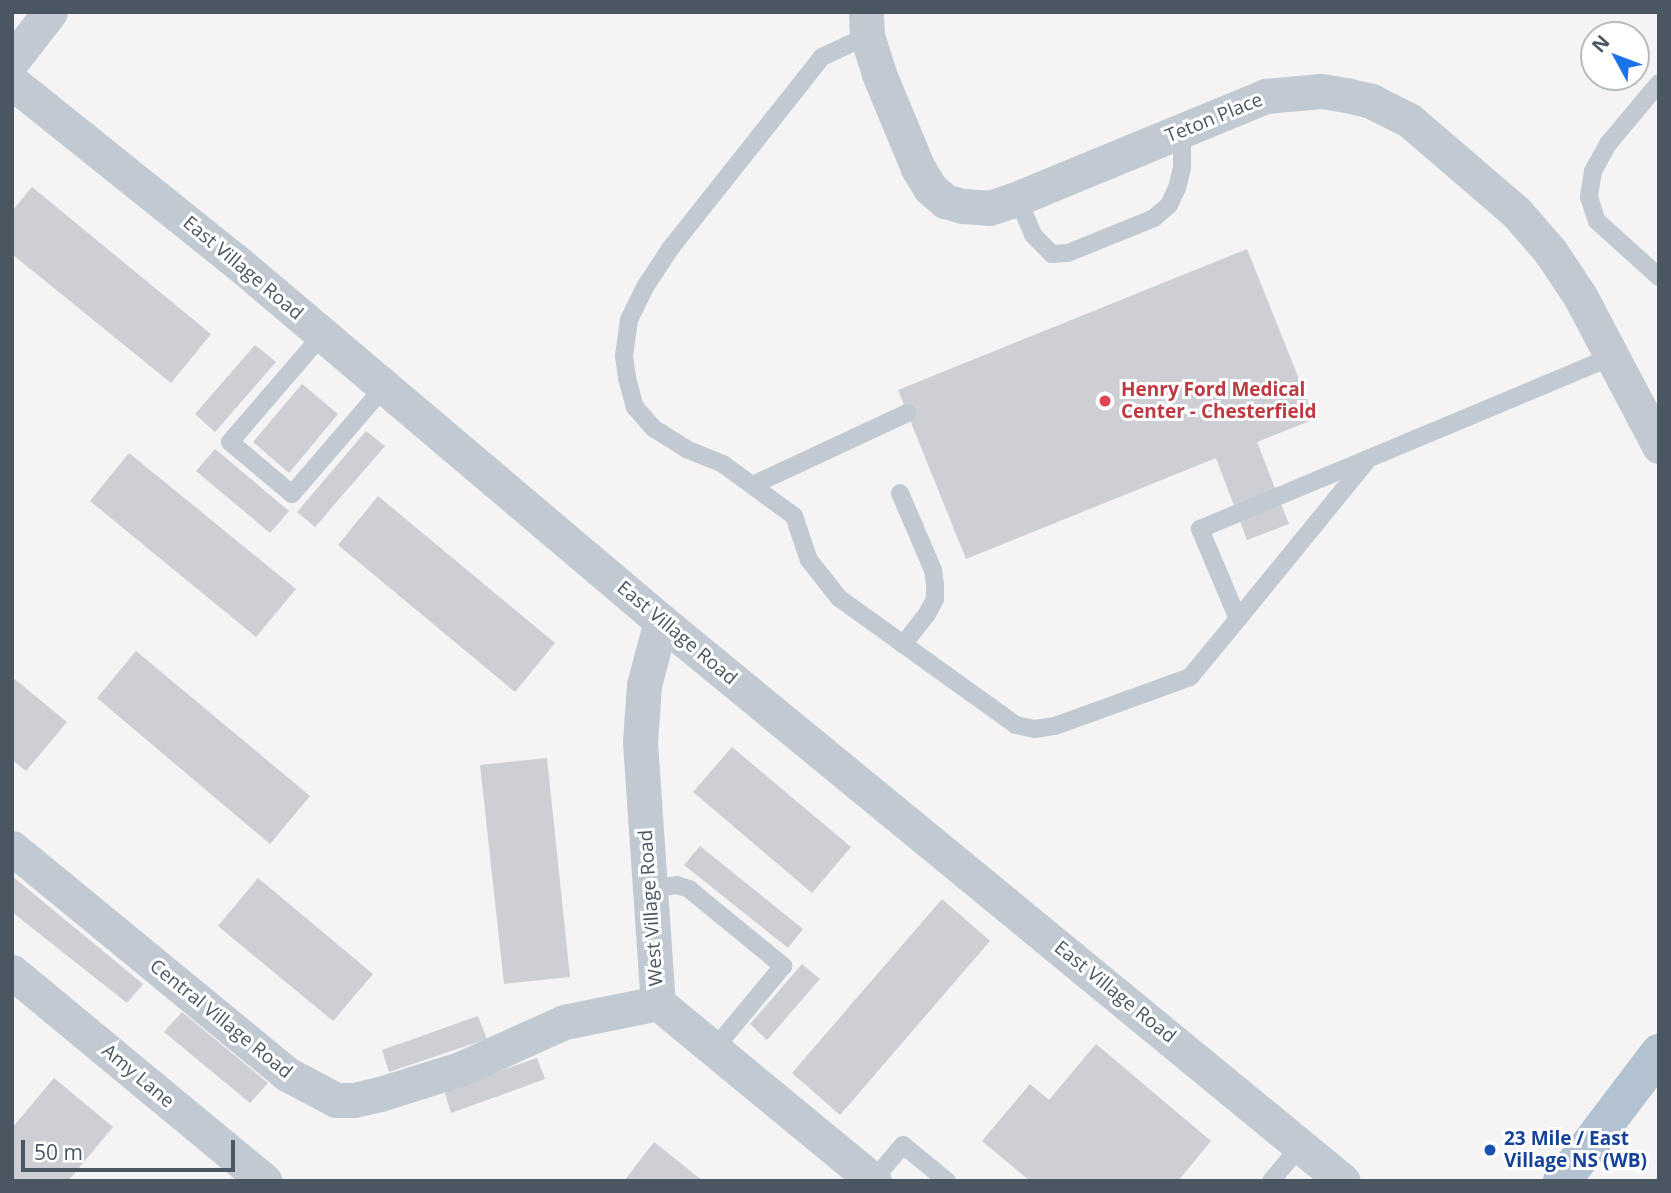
<!DOCTYPE html>
<html>
<head>
<meta charset="utf-8">
<style>
	body { margin:0 }
	#map { position:relative; width:1671px; height:1193px; overflow:hidden; background:#f5f3f3; font-family:"Open Sans",sans-serif }
	div>[style] { position:absolute }
	[style*='--x'] { left:calc(var(--x)*1px); top:calc(var(--y)*1px); width:calc(var(--w)*1px); rotate:calc(var(--a)*1deg) }
	.building>* { inset:0; background:#cdcfd5 }
	.service>* { height:18px; margin:-9px; padding:0 9px; transform-origin:9px; border-radius:9px; background:#c1cad2 }
	.minor>* { height:35px; margin:-17.5px; padding:0 17.5px; transform-origin:17.5px; border-radius:17.5px; background:#c1cad2 }
	.primary>* { height:38px; margin:-19px; padding:0 19px; transform-origin:19px; border-radius:19px; background:#b3c2d1 }
	.dots>* { width:19px; height:19px; translate:-50% -50%; box-sizing:border-box; border:4px solid #fff; border-radius:50% }
	span { translate:-50% -50%; white-space:nowrap; text-align:center; line-height:1.15; -webkit-text-stroke:6px #fff; paint-order:stroke }
	.street-label { font-size:19px; color:#4a5661 }
	.health-label { font-size:19px; color:#be3a42; font-weight:700 }
	.left { translate:0 -50%; text-align:left }
	.transit-label { font-size:19px; color:#164399; font-weight:700 }
	.frame { position:absolute; inset:0; border:14px solid #4a5661; pointer-events:none }
	.north { position:absolute; left:1580px; top:21px; width:70px; height:70px; box-sizing:border-box; background:#fff; border:2px solid #b7bbc0; border-radius:50%; rotate:311deg; font-size:19px; font-weight:700; line-height:28px; text-align:center; color:#4a5661 }
	.north::after { content:''; display:block; margin:auto; width:24px; height:32px; background:#1a73e8; clip-path:polygon(50% 0,100% 100%,50% 72%,0 100%) }
	.scale { position:absolute; left:21px; top:1140px; width:214px; height:32px; box-sizing:border-box; border:4px solid #4a5661; border-top:0; padding-left:9px; font-size:21px; line-height:24px; white-space:nowrap; color:#4a5661; -webkit-text-stroke:5px #fff; paint-order:stroke }
</style>
</head>
<body>
<div id="map">
	<div class="building">
		<i style="clip-path:polygon(32px 187px,211px 334px,171px 383px,12px 254px,12px 211px)"></i>
		<i style="clip-path:polygon(1247px 249px,1315px 419px,1257px 442px,1289px 524px,1247px 540px,1216px 458px,966px 559px,898px 390px)"></i>
		<i style="clip-path:polygon(255px 345px,276px 362px,215px 432px,195px 414px)"></i>
		<i style="clip-path:polygon(302px 384px,338px 414px,289px 473px,253px 442px)"></i>
		<i style="clip-path:polygon(366px 431px,385px 446px,315px 527px,297px 512px)"></i>
		<i style="clip-path:polygon(215px 449px,289px 511px,270px 533px,196px 471px)"></i>
		<i style="clip-path:polygon(129px 453px,296px 589px,256px 637px,90px 501px)"></i>
		<i style="clip-path:polygon(378px 496px,555px 643px,515px 692px,338px 545px)"></i>
		<i style="clip-path:polygon(136px 651px,310px 796px,270px 844px,97px 698px)"></i>
		<i style="clip-path:polygon(12px 677px,67px 722px,26px 771px,12px 760px)"></i>
		<i style="clip-path:polygon(732px 747px,851px 847px,812px 893px,693px 792px)"></i>
		<i style="clip-path:polygon(547px 758px,570px 977px,504px 984px,480px 765px)"></i>
		<i style="clip-path:polygon(700px 846px,803px 929px,788px 948px,684px 865px)"></i>
		<i style="clip-path:polygon(12px 876px,143px 984px,127px 1003px,12px 912px)"></i>
		<i style="clip-path:polygon(258px 878px,373px 974px,333px 1021px,218px 926px)"></i>
		<i style="clip-path:polygon(942px 899px,990px 941px,840px 1115px,792px 1073px)"></i>
		<i style="clip-path:polygon(802px 964px,820px 979px,767px 1040px,750px 1024px)"></i>
		<i style="clip-path:polygon(182px 1012px,268px 1083px,250px 1103px,164px 1032px)"></i>
		<i style="clip-path:polygon(478px 1016px,487px 1039px,389px 1072px,382px 1050px)"></i>
		<i style="clip-path:polygon(1096px 1044px,1211px 1141px,1178px 1181px,1030px 1181px,982px 1141px,1030px 1084px,1049px 1100px)"></i>
		<i style="clip-path:polygon(537px 1058px,545px 1079px,451px 1113px,444px 1090px)"></i>
		<i style="clip-path:polygon(54px 1078px,113px 1127px,68px 1181px,12px 1181px,12px 1128px)"></i>
		<i style="clip-path:polygon(654px 1142px,703px 1181px,624px 1181px)"></i>
	</div>
	<div class="service">
		<i style="--x:867;--y:36;--w:50;--a:155"></i>
		<i style="--x:822;--y:57;--w:245;--a:128.4"></i>
		<i style="--x:670;--y:249;--w:45;--a:123.3"></i>
		<i style="--x:645;--y:287;--w:37;--a:116"></i>
		<i style="--x:629;--y:320;--w:36;--a:98"></i>
		<i style="--x:624;--y:356;--w:22;--a:82"></i>
		<i style="--x:627;--y:378;--w:30;--a:75"></i>
		<i style="--x:635;--y:407;--w:28;--a:49"></i>
		<i style="--x:653;--y:428;--w:39;--a:32"></i>
		<i style="--x:686;--y:449;--w:40;--a:22"></i>
		<i style="--x:723;--y:464;--w:88;--a:36.2"></i>
		<i style="--x:794;--y:516;--w:46;--a:71.2"></i>
		<i style="--x:809;--y:560;--w:48;--a:51.7"></i>
		<i style="--x:839;--y:598;--w:218;--a:35.7"></i>
		<i style="--x:1016;--y:725;--w:19;--a:12"></i>
		<i style="--x:1035;--y:729;--w:20;--a:-9"></i>
		<i style="--x:1055;--y:726;--w:144;--a:-19.9"></i>
		<i style="--x:1190;--y:677;--w:75;--a:-50.4"></i>
		<i style="--x:1238;--y:619;--w:98;--a:-112.9"></i>
		<i style="--x:1200;--y:529;--w:446;--a:-22.7"></i>
		<i style="--x:1659;--y:83;--w:80;--a:129.9"></i>
		<i style="--x:1608;--y:144;--w:31;--a:119"></i>
		<i style="--x:1593;--y:171;--w:26;--a:99"></i>
		<i style="--x:1589;--y:197;--w:25;--a:72"></i>
		<i style="--x:1597;--y:221;--w:84;--a:42.1"></i>
		<i style="--x:1018;--y:199;--w:39;--a:67"></i>
		<i style="--x:1033;--y:235;--w:27;--a:45"></i>
		<i style="--x:1052;--y:254;--w:16;--a:-4"></i>
		<i style="--x:1068;--y:253;--w:93;--a:-22.1"></i>
		<i style="--x:1154;--y:218;--w:20;--a:-41"></i>
		<i style="--x:1169;--y:205;--w:19;--a:-65"></i>
		<i style="--x:1177;--y:188;--w:21;--a:-76"></i>
		<i style="--x:1182;--y:168;--w:37;--a:-90"></i>
		<i style="--x:322;--y:335;--w:141;--a:130.7"></i>
		<i style="--x:230;--y:442;--w:81;--a:40"></i>
		<i style="--x:292;--y:494;--w:141;--a:-49.3"></i>
		<i style="--x:755;--y:484;--w:168;--a:-25"></i>
		<i style="--x:900;--y:493;--w:84;--a:66.8"></i>
		<i style="--x:933;--y:570;--w:14;--a:82"></i>
		<i style="--x:935;--y:584;--w:15;--a:90"></i>
		<i style="--x:935;--y:599;--w:17;--a:118"></i>
		<i style="--x:927;--y:614;--w:39;--a:128"></i>
		<i style="--x:1238;--y:619;--w:203;--a:-50.8"></i>
		<i style="--x:650;--y:888;--w:27;--a:-6"></i>
		<i style="--x:677;--y:885;--w:13;--a:18"></i>
		<i style="--x:689;--y:889;--w:122;--a:39.3"></i>
		<i style="--x:783;--y:966;--w:108;--a:129.7"></i>
		<i style="--x:873;--y:1180;--w:46;--a:-49.4"></i>
		<i style="--x:903;--y:1145;--w:57;--a:39.3"></i>
		<i style="--x:1271;--y:1181;--w:48;--a:-50"></i>
	</div>
	<div class="minor">
		<i style="--x:866;--y:12;--w:24;--a:88"></i>
		<i style="--x:867;--y:36;--w:40;--a:72"></i>
		<i style="--x:879;--y:74;--w:102;--a:67.5"></i>
		<i style="--x:918;--y:168;--w:23;--a:59"></i>
		<i style="--x:930;--y:188;--w:20;--a:41"></i>
		<i style="--x:945;--y:201;--w:19;--a:16"></i>
		<i style="--x:963;--y:206;--w:26;--a:4"></i>
		<i style="--x:989;--y:208;--w:23;--a:-18"></i>
		<i style="--x:1011;--y:201;--w:276;--a:-22.4"></i>
		<i style="--x:1266;--y:96;--w:55;--a:-5.2"></i>
		<i style="--x:1321;--y:91;--w:25;--a:9"></i>
		<i style="--x:1346;--y:95;--w:26;--a:13"></i>
		<i style="--x:1371;--y:101;--w:42;--a:26.6"></i>
		<i style="--x:1409;--y:120;--w:143;--a:40.7"></i>
		<i style="--x:1517;--y:213;--w:50;--a:49"></i>
		<i style="--x:1550;--y:251;--w:54;--a:56.3"></i>
		<i style="--x:1580;--y:296;--w:170;--a:62.2"></i>
		<i style="--x:12;--y:61;--w:62;--a:-52.2"></i>
		<i style="--x:12;--y:82;--w:290;--a:38.7"></i>
		<i style="--x:238;--y:263;--w:554;--a:40.24"></i>
		<i style="--x:661;--y:621;--w:882;--a:39.39"></i>
		<i style="--x:661;--y:621;--w:66;--a:104.9"></i>
		<i style="--x:644;--y:685;--w:57;--a:94"></i>
		<i style="--x:640;--y:742;--w:262;--a:86.1"></i>
		<i style="--x:658;--y:1003;--w:280;--a:39.5"></i>
		<i style="--x:12;--y:848;--w:356;--a:39.4"></i>
		<i style="--x:287;--y:1074;--w:55;--a:28"></i>
		<i style="--x:336;--y:1100;--w:18;--a:0"></i>
		<i style="--x:354;--y:1100;--w:27;--a:-13"></i>
		<i style="--x:380;--y:1094;--w:84;--a:-17.4"></i>
		<i style="--x:460;--y:1069;--w:114;--a:-24.3"></i>
		<i style="--x:564;--y:1022;--w:96;--a:-11.4"></i>
		<i style="--x:12;--y:972;--w:328;--a:39.6"></i>
	</div>
	<div class="primary">
		<i style="--x:1562;--y:1181;--w:161;--a:-52.8"></i>
	</div>
	<div class="dots">
		<i style="left:1105px;top:401px;background:#e0444e"></i>
		<i style="left:1490px;top:1150px;background:#1a4fb4"></i>
	</div>
	<div class="street-label">
		<span style="left:1214px;top:118px;rotate:-22deg">Teton Place</span>
		<span style="left:243px;top:268px;rotate:40deg">East Village Road</span>
		<span style="left:677px;top:633px;rotate:40deg">East Village Road</span>
		<span style="left:651px;top:908px;rotate:-94deg">West Village Road</span>
		<span style="left:1115px;top:992px;rotate:39deg">East Village Road</span>
		<span style="left:221px;top:1019px;rotate:39deg">Central Village Road</span>
		<span style="left:138px;top:1076px;rotate:40deg">Amy Lane</span>
	</div>
	<div class="health-label">
		<span class="left" style="left:1121px;top:401px">Henry Ford Medical<br>Center - Chesterfield</span>
	</div>
	<div class="transit-label">
		<span class="left" style="left:1504px;top:1150px">23 Mile / East<br>Village NS (WB)</span>
	</div>
	<div class="frame"></div>
	<div class="north">N</div>
	<div class="scale">50 m</div>
</div>
</body>
</html>
